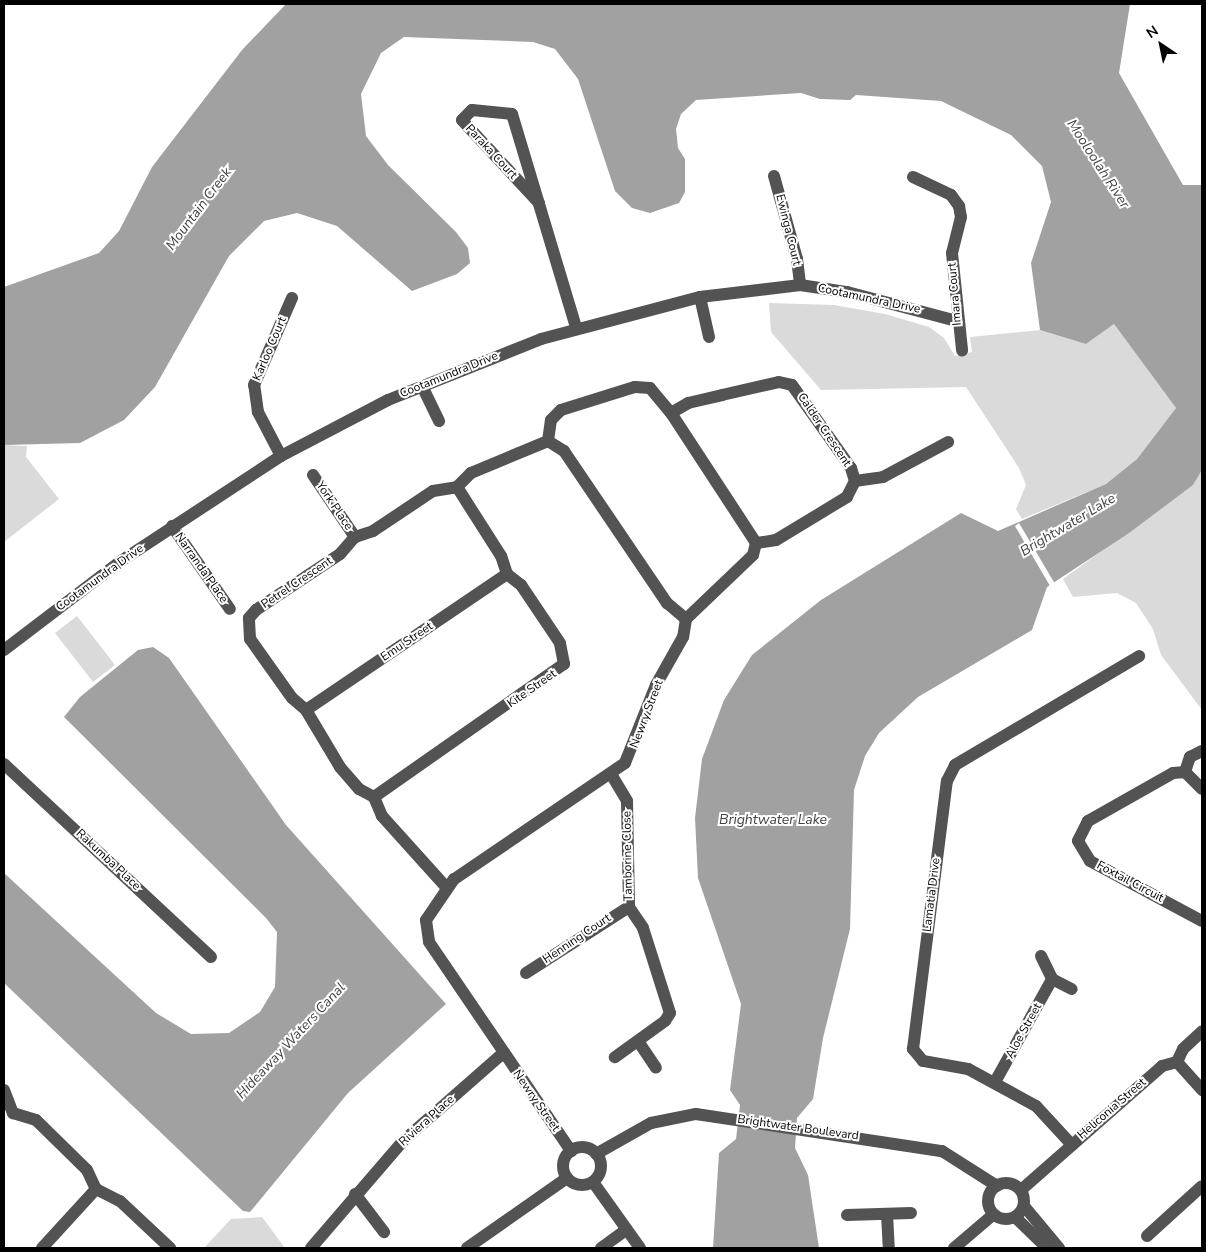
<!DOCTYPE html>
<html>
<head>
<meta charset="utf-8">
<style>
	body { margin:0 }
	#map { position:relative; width:1206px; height:1252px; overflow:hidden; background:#fff; font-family:"Nunito Sans",sans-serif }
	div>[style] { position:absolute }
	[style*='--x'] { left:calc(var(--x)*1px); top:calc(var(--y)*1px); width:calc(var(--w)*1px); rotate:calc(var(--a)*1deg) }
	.green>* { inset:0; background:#dadada }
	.water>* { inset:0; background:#a1a1a1 }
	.pier>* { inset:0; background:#fff }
	.minor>* { height:12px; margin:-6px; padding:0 6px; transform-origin:6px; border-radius:6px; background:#535353 }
	.minor>.ring { margin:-6px; padding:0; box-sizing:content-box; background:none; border:12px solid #535353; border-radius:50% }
	span { translate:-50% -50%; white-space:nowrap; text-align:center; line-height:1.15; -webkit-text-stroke:4px #fff; paint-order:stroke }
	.street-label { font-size:12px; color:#000 }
	.water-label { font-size:14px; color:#424242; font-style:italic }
	.frame { position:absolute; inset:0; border:5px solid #000; pointer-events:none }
	.north { position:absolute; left:1136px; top:20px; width:50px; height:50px; -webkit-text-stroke:4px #fff; paint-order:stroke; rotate:326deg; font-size:14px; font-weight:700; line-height:20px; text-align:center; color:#000 }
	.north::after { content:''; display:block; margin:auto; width:18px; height:22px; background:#000; clip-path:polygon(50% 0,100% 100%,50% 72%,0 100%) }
</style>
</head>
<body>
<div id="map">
	<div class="green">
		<i style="clip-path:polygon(769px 303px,834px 305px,885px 314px,929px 327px,944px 338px,955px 356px,972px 352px,970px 337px,1040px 330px,1086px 344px,1114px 324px,1176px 408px,1137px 459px,1106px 484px,1022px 519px,1016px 509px,1026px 485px,1019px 468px,966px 387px,821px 390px,771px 332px)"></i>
		<i style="clip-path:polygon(4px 445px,27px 446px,26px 457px,59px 499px,4px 542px)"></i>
		<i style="clip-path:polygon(1202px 470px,1202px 710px,1161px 655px,1153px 629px,1136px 603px,1117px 593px,1073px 597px,1063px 579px,1193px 485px)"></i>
		<i style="clip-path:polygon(77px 616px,115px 665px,93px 682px,55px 633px)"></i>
		<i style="clip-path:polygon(262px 1217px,285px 1248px,204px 1248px,231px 1219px)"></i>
	</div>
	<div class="water">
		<i style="clip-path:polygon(286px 4px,1130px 4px,1119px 73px,1183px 185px,1202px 185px,1202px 470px,1193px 485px,1129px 533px,1047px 587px,1032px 630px,918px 697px,879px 733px,865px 756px,854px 790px,850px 929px,823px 1038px,813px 1099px,797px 1118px,795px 1148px,808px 1175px,819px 1248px,713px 1248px,719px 1153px,736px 1139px,740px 1105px,730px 1090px,741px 1004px,698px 878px,695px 818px,702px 759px,724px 700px,752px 655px,821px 600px,961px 513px,998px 531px,1106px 484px,1137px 459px,1176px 408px,1114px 324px,1086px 344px,1040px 330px,1031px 263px,1051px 202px,1042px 166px,1011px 135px,941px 101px,856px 95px,850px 100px,820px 99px,801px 93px,696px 100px,681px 114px,676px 129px,678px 148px,685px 159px,685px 192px,679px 203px,650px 213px,632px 208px,615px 191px,578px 79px,555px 49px,533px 42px,404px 37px,381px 53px,361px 94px,366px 136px,388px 165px,456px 232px,468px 248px,470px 263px,457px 274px,412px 291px,337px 226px,297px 213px,264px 221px,229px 256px,155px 387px,124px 420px,80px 443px,4px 445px,4px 287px,99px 253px,119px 231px,152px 167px,242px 50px)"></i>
		<i style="clip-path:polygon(153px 647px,169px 658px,286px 825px,446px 1004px,348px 1093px,250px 1212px,243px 1211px,4px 983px,4px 873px,156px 1013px,191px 1034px,229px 1033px,260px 1012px,275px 987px,277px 932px,266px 918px,64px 717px,80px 697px,138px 650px)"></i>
	</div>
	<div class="pier">
		<i style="clip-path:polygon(1019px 523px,1055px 584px,1050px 586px,1015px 526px)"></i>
	</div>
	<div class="minor">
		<i style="--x:774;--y:176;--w:86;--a:74.5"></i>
		<i style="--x:797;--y:259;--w:26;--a:83"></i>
		<i style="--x:913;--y:177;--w:42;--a:25.3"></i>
		<i style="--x:951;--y:195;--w:14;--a:54"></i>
		<i style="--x:959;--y:206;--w:11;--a:80"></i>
		<i style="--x:961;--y:217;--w:37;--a:104"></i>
		<i style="--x:952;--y:253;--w:98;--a:84.1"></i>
		<i style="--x:539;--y:203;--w:113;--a:-132.9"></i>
		<i style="--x:462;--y:120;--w:14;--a:-45"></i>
		<i style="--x:472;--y:110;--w:40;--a:5.7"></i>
		<i style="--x:512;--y:114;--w:223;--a:73.3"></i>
		<i style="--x:700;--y:297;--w:41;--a:77.3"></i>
		<i style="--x:422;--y:386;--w:39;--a:64"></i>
		<i style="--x:671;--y:413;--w:20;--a:-30"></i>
		<i style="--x:688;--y:403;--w:35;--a:-13"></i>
		<i style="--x:722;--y:395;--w:58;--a:-12.8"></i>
		<i style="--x:779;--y:382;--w:13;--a:13"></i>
		<i style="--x:792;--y:385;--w:102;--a:54.6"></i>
		<i style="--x:851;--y:468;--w:14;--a:73"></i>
		<i style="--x:855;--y:481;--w:18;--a:117"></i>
		<i style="--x:847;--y:497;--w:83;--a:148.8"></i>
		<i style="--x:776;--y:540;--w:20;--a:171"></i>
		<i style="--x:548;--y:441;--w:21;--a:-82"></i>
		<i style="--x:551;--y:420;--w:14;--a:-45"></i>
		<i style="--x:561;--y:410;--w:77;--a:-17.3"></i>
		<i style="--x:635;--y:387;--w:15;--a:4"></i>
		<i style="--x:650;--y:388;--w:33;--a:50"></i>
		<i style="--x:671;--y:413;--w:155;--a:56.8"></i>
		<i style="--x:756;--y:543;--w:12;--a:104"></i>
		<i style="--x:753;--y:555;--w:93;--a:136.3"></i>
		<i style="--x:686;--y:619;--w:18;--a:99"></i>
		<i style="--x:683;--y:637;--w:55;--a:119.4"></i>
		<i style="--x:656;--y:685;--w:84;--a:111.7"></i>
		<i style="--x:625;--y:763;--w:207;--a:145.8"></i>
		<i style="--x:454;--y:879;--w:50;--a:124.3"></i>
		<i style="--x:426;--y:920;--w:22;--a:82"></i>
		<i style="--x:429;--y:942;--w:253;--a:55.8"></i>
		<i style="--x:281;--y:456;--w:50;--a:-117.6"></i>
		<i style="--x:258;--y:412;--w:27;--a:-98"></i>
		<i style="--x:254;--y:385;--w:95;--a:-66.4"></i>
		<i style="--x:313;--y:475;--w:75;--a:55.9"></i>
		<i style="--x:855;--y:481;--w:28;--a:-8"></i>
		<i style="--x:883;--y:477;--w:74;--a:-28.3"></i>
		<i style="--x:172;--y:526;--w:101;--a:55.1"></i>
		<i style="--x:4;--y:650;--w:147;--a:-37.3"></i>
		<i style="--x:121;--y:561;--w:191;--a:-33.3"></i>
		<i style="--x:281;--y:456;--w:121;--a:-27.6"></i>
		<i style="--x:388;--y:400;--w:165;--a:-21.7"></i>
		<i style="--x:541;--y:339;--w:164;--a:-14.8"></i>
		<i style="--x:700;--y:297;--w:101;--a:-6.8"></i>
		<i style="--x:800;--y:285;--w:48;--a:8.5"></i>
		<i style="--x:847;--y:292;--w:114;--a:14.8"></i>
		<i style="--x:306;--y:710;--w:243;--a:-34.1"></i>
		<i style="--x:4;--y:764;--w:283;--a:43"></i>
		<i style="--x:1185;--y:772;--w:16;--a:-72"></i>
		<i style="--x:1190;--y:757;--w:13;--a:-27"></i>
		<i style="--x:611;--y:774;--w:31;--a:59"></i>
		<i style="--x:627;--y:801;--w:106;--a:88.9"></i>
		<i style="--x:629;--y:907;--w:25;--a:56"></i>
		<i style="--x:643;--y:928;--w:89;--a:72.4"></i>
		<i style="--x:670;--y:1013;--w:9;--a:122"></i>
		<i style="--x:665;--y:1021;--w:62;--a:144.2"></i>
		<i style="--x:1202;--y:789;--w:24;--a:-135"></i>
		<i style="--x:1185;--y:772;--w:12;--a:175"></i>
		<i style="--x:1173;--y:773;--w:98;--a:150.5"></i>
		<i style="--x:1088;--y:821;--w:22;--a:117"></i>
		<i style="--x:1078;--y:841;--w:23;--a:59"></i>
		<i style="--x:1090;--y:861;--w:127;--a:28.2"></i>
		<i style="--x:374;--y:797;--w:232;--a:-35"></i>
		<i style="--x:564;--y:664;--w:21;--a:-101"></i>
		<i style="--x:560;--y:643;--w:70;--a:-123.9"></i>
		<i style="--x:521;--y:585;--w:18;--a:-142"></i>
		<i style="--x:507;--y:574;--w:19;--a:-108"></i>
		<i style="--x:501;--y:556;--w:82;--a:-122.5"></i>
		<i style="--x:446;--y:887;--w:96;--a:-132"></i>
		<i style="--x:382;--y:816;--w:21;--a:-113"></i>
		<i style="--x:374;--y:797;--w:17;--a:-152"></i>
		<i style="--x:359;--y:789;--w:29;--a:-131"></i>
		<i style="--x:340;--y:767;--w:66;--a:-120.8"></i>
		<i style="--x:306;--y:710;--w:18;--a:-139"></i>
		<i style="--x:292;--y:698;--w:72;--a:-125.4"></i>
		<i style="--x:250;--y:639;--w:21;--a:-93"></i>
		<i style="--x:249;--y:618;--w:11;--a:-49"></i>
		<i style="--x:256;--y:610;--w:101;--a:-33.7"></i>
		<i style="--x:340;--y:554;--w:23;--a:-49"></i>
		<i style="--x:355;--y:537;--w:19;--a:-18"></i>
		<i style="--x:373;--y:531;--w:72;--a:-33.7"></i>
		<i style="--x:433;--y:491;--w:24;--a:-9"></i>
		<i style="--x:457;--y:487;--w:20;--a:-45"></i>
		<i style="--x:471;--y:473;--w:83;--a:-22.6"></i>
		<i style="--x:548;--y:441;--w:19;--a:32"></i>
		<i style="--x:564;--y:451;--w:184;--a:55.9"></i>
		<i style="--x:667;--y:603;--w:25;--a:40"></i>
		<i style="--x:1041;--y:956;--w:25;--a:64"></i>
		<i style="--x:1052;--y:979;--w:22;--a:27"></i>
		<i style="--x:526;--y:973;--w:122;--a:-32.7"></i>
		<i style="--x:638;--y:1041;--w:32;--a:56"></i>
		<i style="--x:1177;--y:1062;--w:38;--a:48"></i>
		<i style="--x:995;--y:1082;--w:118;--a:-61"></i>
		<i style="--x:4;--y:1090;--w:25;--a:69"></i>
		<i style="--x:13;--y:1113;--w:24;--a:17"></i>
		<i style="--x:36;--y:1120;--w:71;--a:44.4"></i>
		<i style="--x:87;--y:1170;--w:21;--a:65"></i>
		<i style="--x:96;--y:1189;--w:27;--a:27"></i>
		<i style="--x:120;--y:1201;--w:69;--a:43.2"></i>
		<i style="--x:1072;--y:1145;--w:53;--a:-132.7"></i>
		<i style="--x:1036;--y:1106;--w:77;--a:-151.4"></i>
		<i style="--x:968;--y:1069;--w:46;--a:-169.9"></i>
		<i style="--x:923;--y:1061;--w:16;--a:-130"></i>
		<i style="--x:913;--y:1049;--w:270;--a:-82.8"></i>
		<i style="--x:947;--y:781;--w:18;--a:-63"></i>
		<i style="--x:955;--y:765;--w:214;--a:-30.6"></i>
		<i class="ring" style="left:563px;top:1147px;width:26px;height:26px"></i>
		<i style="--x:596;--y:1154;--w:63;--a:-29.4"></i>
		<i style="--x:651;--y:1123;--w:46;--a:-11.3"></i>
		<i style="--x:696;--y:1114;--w:249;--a:8.6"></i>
		<i style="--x:942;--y:1151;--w:65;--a:32.5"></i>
		<i style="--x:593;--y:1182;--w:81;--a:54.5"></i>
		<i class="ring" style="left:988px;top:1183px;width:24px;height:24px"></i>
		<i style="--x:1021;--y:1190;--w:188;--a:-41.3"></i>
		<i style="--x:1162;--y:1066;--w:16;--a:-15"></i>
		<i style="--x:1177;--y:1062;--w:14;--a:-65"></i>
		<i style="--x:1183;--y:1049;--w:26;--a:-43"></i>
		<i style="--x:355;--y:1194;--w:48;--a:52.7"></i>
		<i style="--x:1024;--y:1206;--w:55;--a:50.2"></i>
		<i style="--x:887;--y:1214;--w:34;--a:87"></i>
		<i style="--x:847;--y:1215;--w:64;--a:-1.8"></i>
		<i style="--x:1015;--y:1217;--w:45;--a:44.1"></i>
		<i style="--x:1147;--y:1236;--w:74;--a:-42.3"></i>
		<i style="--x:42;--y:1248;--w:80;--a:-47.5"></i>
		<i style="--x:311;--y:1248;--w:141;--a:-49.3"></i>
		<i style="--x:403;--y:1141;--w:133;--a:-41.3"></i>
		<i style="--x:467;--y:1248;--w:122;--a:-35"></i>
		<i style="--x:601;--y:1248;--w:31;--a:-36"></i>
		<i style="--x:954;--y:1248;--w:52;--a:-40.4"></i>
	</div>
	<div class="street-label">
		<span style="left:491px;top:152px;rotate:47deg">Paraka Court</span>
		<span style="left:788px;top:230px;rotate:76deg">Ewinga Court</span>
		<span style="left:955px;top:294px;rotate:-95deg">Imara Court</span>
		<span style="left:869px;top:299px;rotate:12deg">Cootamundra Drive</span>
		<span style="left:270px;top:349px;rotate:-67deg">Karloo Court</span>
		<span style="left:449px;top:375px;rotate:-22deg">Cootamundra Drive</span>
		<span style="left:824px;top:430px;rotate:56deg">Calder Crescent</span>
		<span style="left:334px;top:506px;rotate:56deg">York Place</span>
		<span style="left:201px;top:568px;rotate:55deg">Narranda Place</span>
		<span style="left:100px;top:578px;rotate:-36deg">Cootamundra Drive</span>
		<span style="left:297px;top:583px;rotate:-34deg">Petrel Crescent</span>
		<span style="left:407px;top:642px;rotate:-34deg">Emu Street</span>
		<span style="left:532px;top:689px;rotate:-35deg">Kite Street</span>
		<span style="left:647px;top:714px;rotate:-69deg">Newry Street</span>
		<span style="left:628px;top:856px;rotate:-91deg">Tamborine Close</span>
		<span style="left:108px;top:860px;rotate:43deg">Rakumba Place</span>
		<span style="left:1130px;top:882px;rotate:28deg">Foxtail Circuit</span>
		<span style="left:932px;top:895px;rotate:-83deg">Lamatia Drive</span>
		<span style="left:577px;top:939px;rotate:-34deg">Henning Court</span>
		<span style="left:1024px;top:1031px;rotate:-61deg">Aloe Street</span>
		<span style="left:536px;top:1101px;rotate:55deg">Newry Street</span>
		<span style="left:1112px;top:1109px;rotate:-41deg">Heliconia Street</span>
		<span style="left:427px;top:1121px;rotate:-42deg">Riviera Place</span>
		<span style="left:798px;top:1128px;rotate:8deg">Brightwater Boulevard</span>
	</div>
	<div class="water-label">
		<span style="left:1098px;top:164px;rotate:57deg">Mooloolah River</span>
		<span style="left:199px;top:209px;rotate:-53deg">Mountain Creek</span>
		<span style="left:1068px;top:525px;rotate:-31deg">Brightwater Lake</span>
		<span style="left:773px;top:820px">Brightwater Lake</span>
		<span style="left:291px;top:1041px;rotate:-47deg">Hideaway Waters Canal</span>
	</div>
	<div class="frame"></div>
	<div class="north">N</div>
</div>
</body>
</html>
